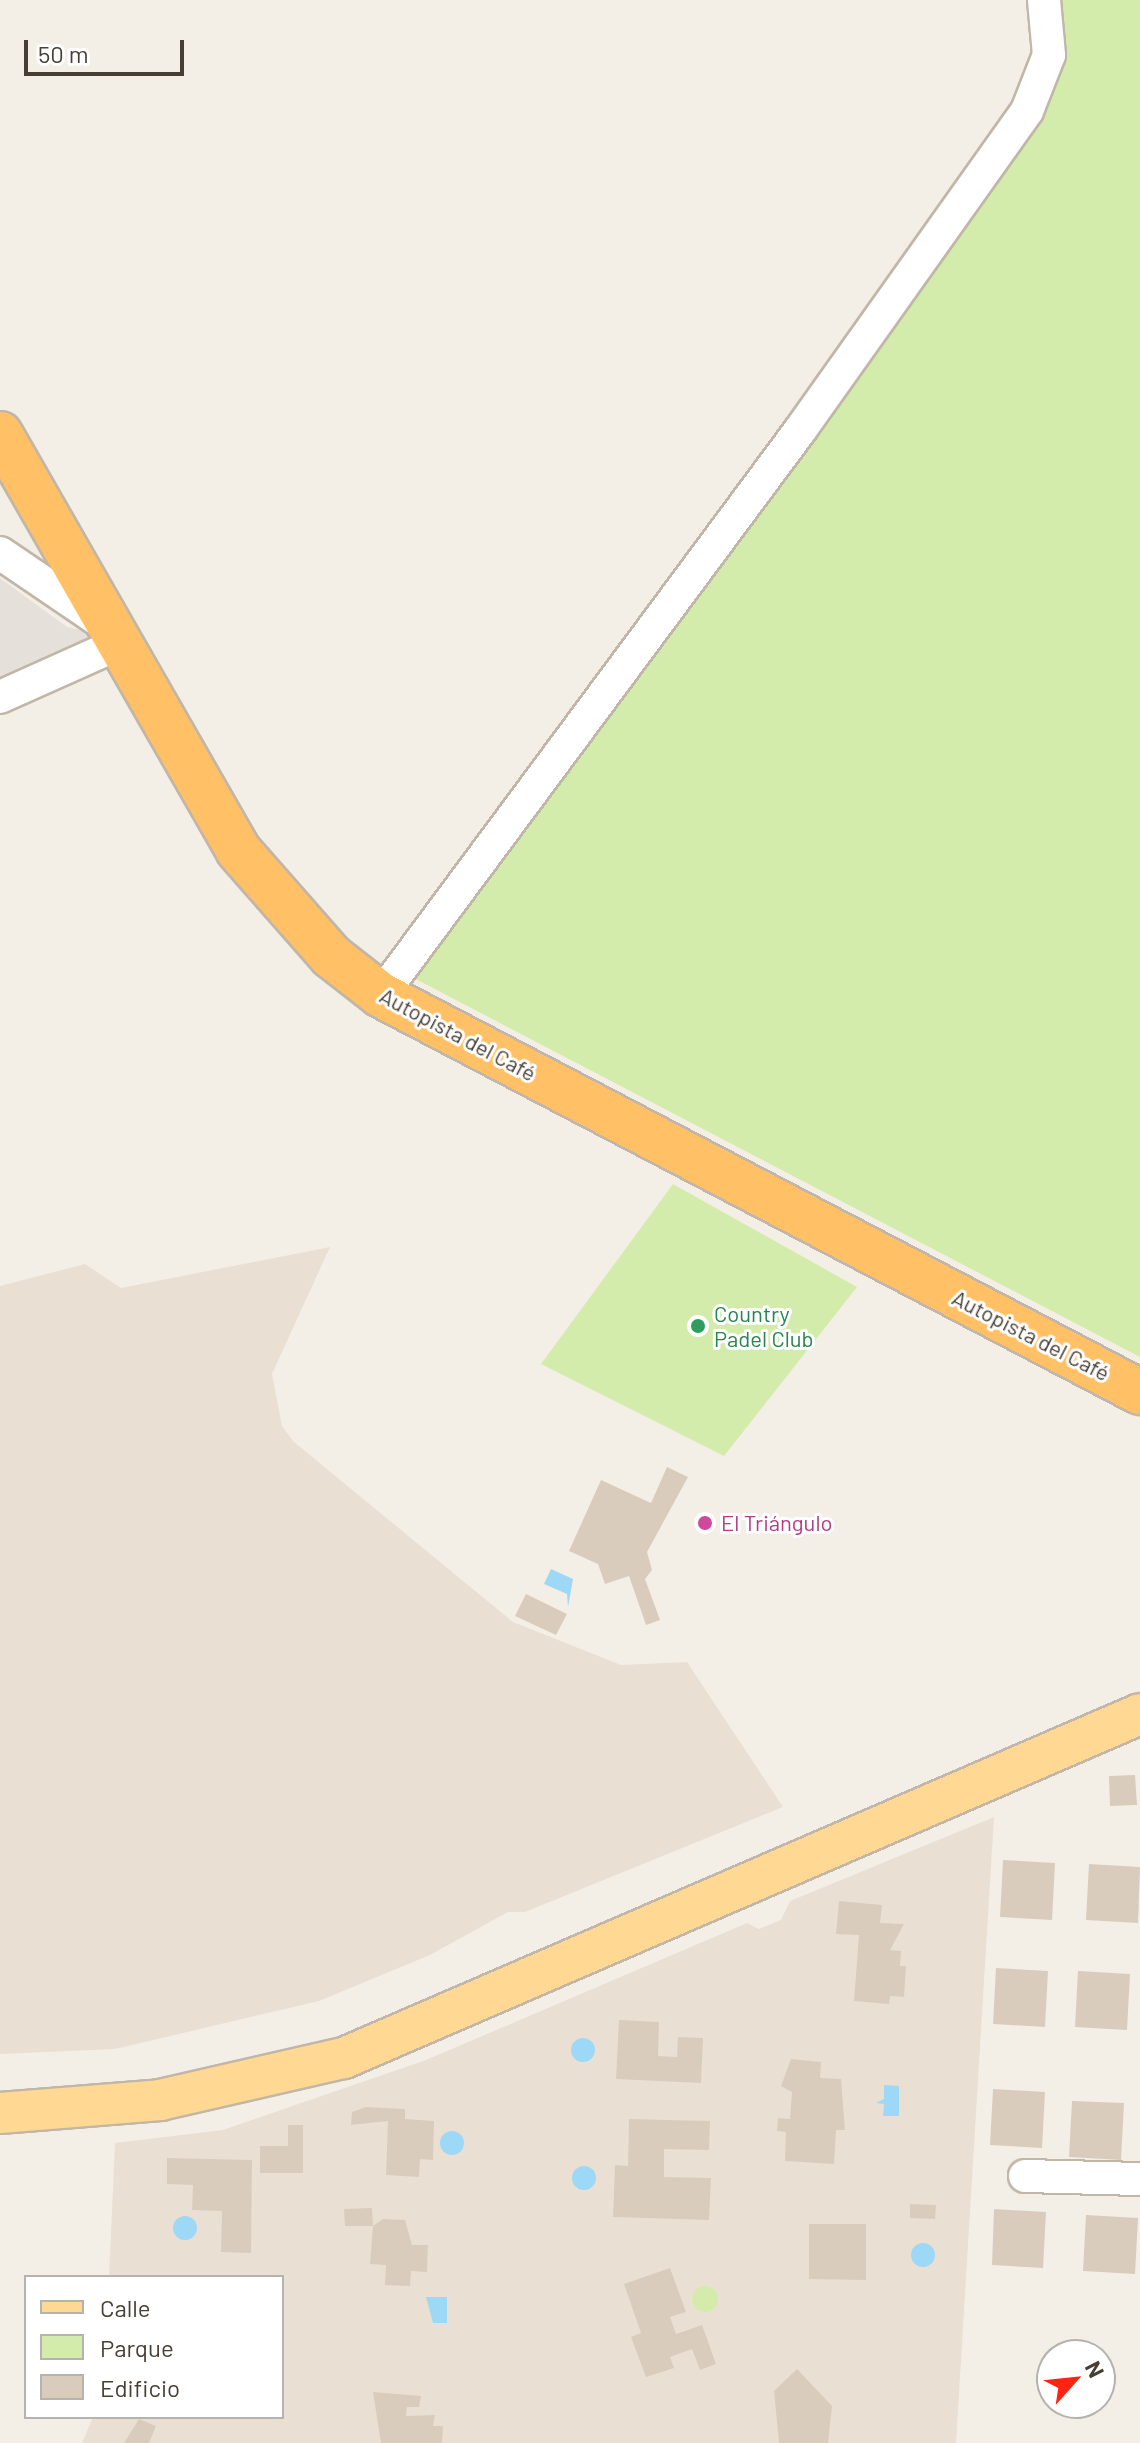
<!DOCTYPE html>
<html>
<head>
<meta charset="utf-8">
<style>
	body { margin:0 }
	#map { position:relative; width:1140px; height:2443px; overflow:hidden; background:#f4efe6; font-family:Barlow,sans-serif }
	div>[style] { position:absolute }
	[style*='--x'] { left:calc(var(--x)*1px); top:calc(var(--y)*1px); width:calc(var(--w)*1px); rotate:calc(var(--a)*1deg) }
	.residential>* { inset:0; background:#e9e0d3 }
	.industrial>* { inset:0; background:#e6e0db }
	.green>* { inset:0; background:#d4ecab }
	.round { border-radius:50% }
	.water>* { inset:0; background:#9dd8f6 }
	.building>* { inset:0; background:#daccbd }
	.roads { filter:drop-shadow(2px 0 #c1b6a7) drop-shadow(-2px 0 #c1b6a7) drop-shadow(0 2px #c1b6a7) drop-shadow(0 -2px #c1b6a7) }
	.minor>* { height:32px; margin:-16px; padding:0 16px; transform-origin:16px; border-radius:16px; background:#fff }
	.major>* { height:40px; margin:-20px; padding:0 20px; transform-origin:20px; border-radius:20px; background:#ffd894 }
	.highway>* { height:44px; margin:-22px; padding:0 22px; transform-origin:22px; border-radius:22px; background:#ffc066 }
	.dots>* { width:22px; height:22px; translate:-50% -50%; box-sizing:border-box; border:4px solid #fff; border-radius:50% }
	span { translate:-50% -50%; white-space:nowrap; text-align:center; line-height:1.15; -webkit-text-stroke:6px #fff; paint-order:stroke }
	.street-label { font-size:22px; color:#483f34 }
	.leisure-label { font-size:22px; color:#27864d }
	.left { translate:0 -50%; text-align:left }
	.hotel-label { font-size:22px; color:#b23c85 }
	.legend { position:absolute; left:24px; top:2275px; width:260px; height:144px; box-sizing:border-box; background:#fff; border:2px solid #b6b2ae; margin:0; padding:10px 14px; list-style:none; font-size:24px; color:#483f34 }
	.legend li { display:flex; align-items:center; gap:16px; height:40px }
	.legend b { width:40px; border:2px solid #b6b2ae }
	.north { position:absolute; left:1036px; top:2339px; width:80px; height:80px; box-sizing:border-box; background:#fff; border:2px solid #b6b2ae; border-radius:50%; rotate:63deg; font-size:22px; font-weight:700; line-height:32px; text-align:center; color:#483f34 }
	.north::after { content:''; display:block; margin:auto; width:28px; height:36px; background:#ff2412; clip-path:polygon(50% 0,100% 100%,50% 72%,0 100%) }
	.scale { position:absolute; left:24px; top:40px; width:160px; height:36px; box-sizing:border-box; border:4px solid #483f34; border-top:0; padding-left:10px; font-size:24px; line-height:28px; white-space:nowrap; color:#483f34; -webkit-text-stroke:6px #fff; paint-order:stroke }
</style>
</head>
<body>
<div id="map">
	<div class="residential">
		<i style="clip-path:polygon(330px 1247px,272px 1374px,282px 1426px,294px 1442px,513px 1622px,621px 1665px,687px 1662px,783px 1807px,525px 1912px,508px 1912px,430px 1955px,319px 2001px,115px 2049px,0 2054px,0 1286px,85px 1264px,121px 1288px)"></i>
		<i style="clip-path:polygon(994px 1817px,956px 2443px,82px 2443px,93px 2417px,282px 2417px,282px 2277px,109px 2277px,115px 2143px,223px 2130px,426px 2060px,747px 1923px,759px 1929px,781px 1920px,790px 1901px)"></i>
	</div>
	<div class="industrial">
		<i style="clip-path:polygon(0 578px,67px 627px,96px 633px,101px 642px,0 686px)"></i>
	</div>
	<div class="green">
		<i style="clip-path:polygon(1055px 0,1140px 0,1140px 1357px,408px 975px,1035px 120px)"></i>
		<i style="clip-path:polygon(673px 1184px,857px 1287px,724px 1456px,541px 1364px)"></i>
		<i class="round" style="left:692px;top:2286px;width:26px;height:26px"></i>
	</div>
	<div class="water">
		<i style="clip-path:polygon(551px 1569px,573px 1579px,568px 1607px,567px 1594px,544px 1584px)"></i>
		<i class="round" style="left:571px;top:2038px;width:24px;height:24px"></i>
		<i style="clip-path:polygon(884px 2085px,899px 2086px,899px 2116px,883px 2116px,884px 2104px,876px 2103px,884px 2099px)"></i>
		<i class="round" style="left:440px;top:2131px;width:24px;height:24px"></i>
		<i class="round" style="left:572px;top:2166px;width:24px;height:24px"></i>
		<i class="round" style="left:173px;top:2216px;width:24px;height:24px"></i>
		<i class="round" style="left:911px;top:2243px;width:24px;height:24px"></i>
		<i style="clip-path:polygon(426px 2297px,447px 2297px,447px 2323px,433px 2323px)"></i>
	</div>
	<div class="building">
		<i style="clip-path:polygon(667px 1467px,688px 1477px,647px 1552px,652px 1570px,645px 1579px,660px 1620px,646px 1625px,629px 1576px,605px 1584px,598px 1564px,569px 1551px,601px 1480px,651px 1503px)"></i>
		<i style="clip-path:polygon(526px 1594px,567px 1614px,556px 1635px,515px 1616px)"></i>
		<i style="clip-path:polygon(1135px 1775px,1137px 1805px,1110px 1806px,1109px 1776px)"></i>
		<i style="clip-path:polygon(1003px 1860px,1055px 1863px,1052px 1920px,1000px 1917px)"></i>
		<i style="clip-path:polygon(1089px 1864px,1140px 1867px,1138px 1923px,1086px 1920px)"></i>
		<i style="clip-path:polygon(839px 1901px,882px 1905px,880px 1923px,904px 1924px,890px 1950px,901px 1951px,900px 1966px,906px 1966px,904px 1997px,890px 1996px,889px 2004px,854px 2001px,859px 1935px,836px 1934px)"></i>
		<i style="clip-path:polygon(996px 1968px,1048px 1971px,1045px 2027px,993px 2024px)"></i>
		<i style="clip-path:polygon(1078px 1971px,1130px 1974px,1127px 2030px,1075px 2027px)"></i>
		<i style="clip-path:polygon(619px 2020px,659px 2022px,658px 2056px,677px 2057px,678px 2037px,703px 2038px,701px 2083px,616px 2079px)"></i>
		<i style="clip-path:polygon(791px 2059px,821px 2062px,820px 2078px,841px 2079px,845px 2130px,836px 2130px,834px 2164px,785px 2161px,786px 2132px,777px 2131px,778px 2118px,790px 2119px,792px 2092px,781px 2086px)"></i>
		<i style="clip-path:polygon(993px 2089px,1045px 2092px,1042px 2148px,990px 2145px)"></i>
		<i style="clip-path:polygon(1072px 2101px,1124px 2103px,1121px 2160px,1069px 2157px)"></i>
		<i style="clip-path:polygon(366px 2107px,405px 2109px,405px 2119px,434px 2121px,433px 2160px,420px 2159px,419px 2177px,386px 2175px,388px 2121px,351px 2125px,352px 2112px)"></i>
		<i style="clip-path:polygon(629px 2119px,710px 2121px,709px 2150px,664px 2149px,664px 2177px,711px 2178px,709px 2220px,613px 2217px,615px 2165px,628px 2166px)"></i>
		<i style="clip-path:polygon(288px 2125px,303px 2125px,303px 2173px,260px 2173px,260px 2146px,288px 2146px)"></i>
		<i style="clip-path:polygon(167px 2158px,252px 2160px,251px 2253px,221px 2252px,222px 2211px,192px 2210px,193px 2185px,167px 2184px)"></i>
		<i style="clip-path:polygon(910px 2204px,936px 2205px,935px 2219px,910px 2218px)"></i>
		<i style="clip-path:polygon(372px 2208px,373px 2226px,345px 2226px,344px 2209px)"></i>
		<i style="clip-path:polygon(994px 2209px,1046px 2212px,1043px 2268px,992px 2265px)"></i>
		<i style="clip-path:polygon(1086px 2215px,1138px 2218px,1135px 2274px,1083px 2271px)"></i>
		<i style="clip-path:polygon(383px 2219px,405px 2220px,412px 2245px,428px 2245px,427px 2272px,411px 2271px,410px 2286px,385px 2285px,386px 2265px,370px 2264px,373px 2226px)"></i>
		<i style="clip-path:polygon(809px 2224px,866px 2224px,866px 2280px,809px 2279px)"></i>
		<i style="clip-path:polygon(670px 2268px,686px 2312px,670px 2317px,676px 2334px,702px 2325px,716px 2364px,700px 2370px,692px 2349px,670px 2357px,674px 2368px,646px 2377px,631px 2337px,641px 2333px,624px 2284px)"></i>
		<i style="clip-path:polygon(797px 2369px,832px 2406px,828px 2443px,779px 2443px,774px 2391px)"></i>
		<i style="clip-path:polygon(373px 2392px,421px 2396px,419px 2407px,407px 2407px,406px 2416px,435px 2415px,433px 2426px,443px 2426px,442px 2443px,381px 2443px)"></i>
		<i style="clip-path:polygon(139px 2419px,156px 2426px,149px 2443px,124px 2443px)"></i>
	</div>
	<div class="roads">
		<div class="minor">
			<i style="--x:0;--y:553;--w:125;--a:34.2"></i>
			<i style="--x:0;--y:697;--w:133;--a:-24.1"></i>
			<i style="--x:381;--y:995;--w:705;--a:-53.42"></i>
			<i style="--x:801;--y:429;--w:390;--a:-54.6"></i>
			<i style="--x:1027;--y:111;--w:60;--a:-68.6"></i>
			<i style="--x:1049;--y:55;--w:55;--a:-95.2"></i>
			<i style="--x:1025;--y:2176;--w:115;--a:1.5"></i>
		</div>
		<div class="major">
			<i style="--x:0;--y:2113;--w:161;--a:-4.6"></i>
			<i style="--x:160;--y:2100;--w:189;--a:-12.9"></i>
			<i style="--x:344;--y:2058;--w:867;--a:-23.37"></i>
		</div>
		<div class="highway">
			<i style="--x:0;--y:434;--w:479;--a:60.2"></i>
			<i style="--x:238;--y:850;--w:141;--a:48.7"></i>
			<i style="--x:331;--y:956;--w:63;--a:38"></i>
			<i style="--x:381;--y:995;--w:857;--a:27.61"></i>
		</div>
	</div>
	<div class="dots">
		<i style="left:698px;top:1326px;background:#2e9e5b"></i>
		<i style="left:705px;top:1523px;background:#d1479c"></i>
	</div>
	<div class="street-label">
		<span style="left:458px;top:1034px;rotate:28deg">Autopista del Café</span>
		<span style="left:1031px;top:1335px;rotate:27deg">Autopista del Café</span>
	</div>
	<div class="leisure-label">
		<span class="left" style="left:714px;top:1326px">Country<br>Padel Club</span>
	</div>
	<div class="hotel-label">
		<span class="left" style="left:721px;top:1523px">El Triángulo</span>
	</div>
	<ul class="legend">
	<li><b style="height:10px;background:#ffd894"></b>Calle</li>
	<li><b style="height:22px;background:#d4ecab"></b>Parque</li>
	<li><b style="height:22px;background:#daccbd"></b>Edificio</li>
	</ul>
	<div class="north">N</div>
	<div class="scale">50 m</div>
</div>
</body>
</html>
